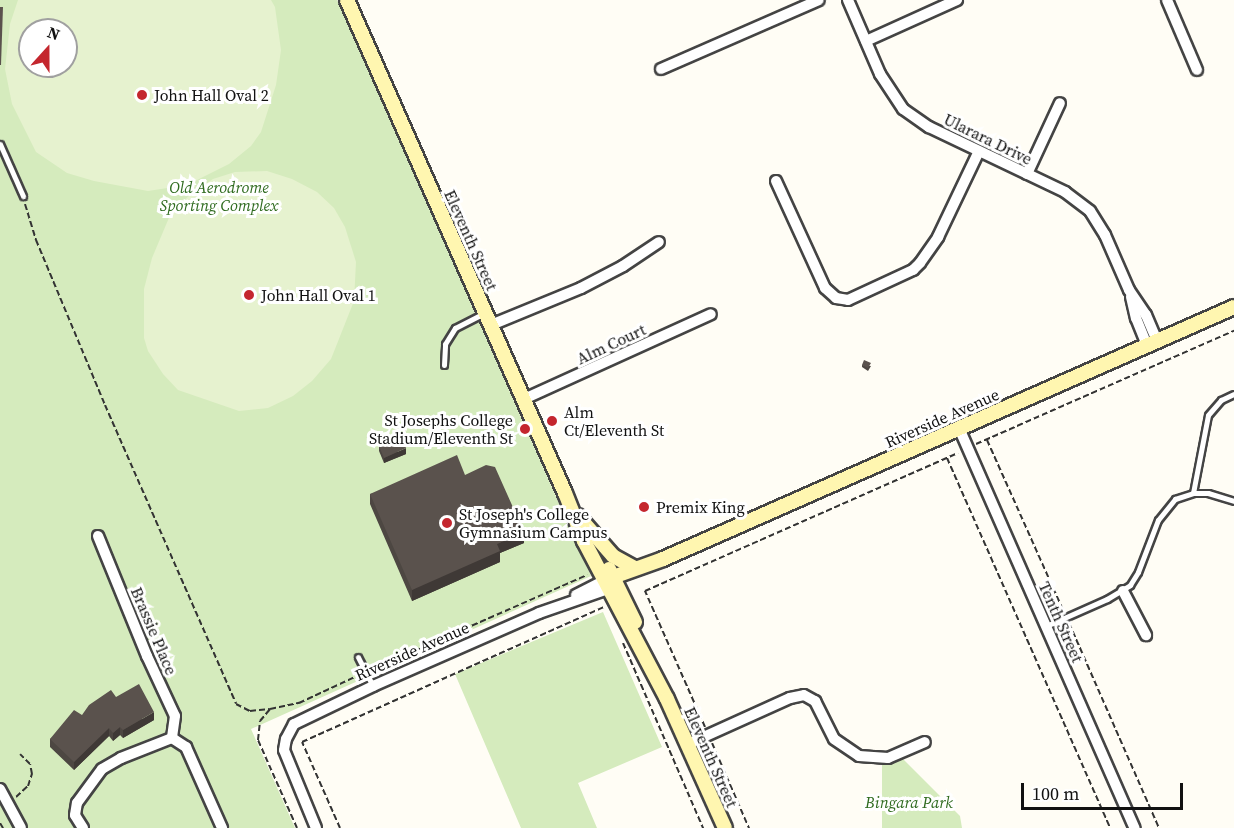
<!DOCTYPE html>
<html>
<head>
<meta charset="utf-8">
<style>
	body { margin:0 }
	#map { position:relative; width:1234px; height:828px; overflow:hidden; background:#fffdf5; font-family:"Source Serif 4",serif }
	div>[style] { position:absolute }
	[style*='--x'] { left:calc(var(--x)*1px); top:calc(var(--y)*1px); width:calc(var(--w)*1px); rotate:calc(var(--a)*1deg) }
	.green>* { inset:0; background:#d5ebbd }
	.pitch>* { inset:0; background:#e6f2cf }
	.path>* { height:2px; margin-top:-1px; transform-origin:0; background:repeating-linear-gradient(90deg,#333 0 6px,transparent 0 9px) }
	.roads { filter:drop-shadow(2px 0 #444) drop-shadow(-2px 0 #444) drop-shadow(0 2px #444) drop-shadow(0 -2px #444) }
	.lane>* { height:5px; margin:-2.5px; padding:0 2.5px; transform-origin:2.5px; border-radius:2.5px; background:#fff }
	.street>* { height:10px; margin:-5px; padding:0 5px; transform-origin:5px; border-radius:5px; background:#fff }
	.secondary>* { height:14px; margin:-7px; padding:0 7px; transform-origin:7px; border-radius:7px; background:#fff6b0 }
	.wall>* { inset:0; background:#4d4742 }
	.shaded-wall>* { inset:0; background:#3f3936 }
	.building>* { inset:0; background:#5a524d }
	.dots>* { width:16px; height:16px; translate:-50% -50%; box-sizing:border-box; border:3px solid #fff; border-radius:50% }
	span { translate:-50% -50%; white-space:nowrap; text-align:center; line-height:1.15; -webkit-text-stroke:6px #fff; paint-order:stroke }
	.poi-label { font-size:16px; color:#111 }
	.left { translate:0 -50%; text-align:left }
	.right { translate:-100% -50%; text-align:right }
	.street-label { font-size:16px; color:#111 }
	.park-label { font-size:16px; color:#2f6b1f; font-style:italic }
	.north { position:absolute; left:18px; top:18px; width:60px; height:60px; box-sizing:border-box; background:#fff; border:2px solid #a0a0a0; border-radius:50%; rotate:21deg; font-size:16px; font-weight:700; line-height:24px; text-align:center; color:#111 }
	.north::after { content:''; display:block; margin:auto; width:21px; height:27px; background:#c4262e; clip-path:polygon(50% 0,100% 100%,50% 72%,0 100%) }
	.scale { position:absolute; left:1021px; top:783px; width:162px; height:27px; box-sizing:border-box; border:3px solid #111; border-top:0; padding-left:8px; font-size:18px; line-height:21px; white-space:nowrap; color:#111; -webkit-text-stroke:4px #fff; paint-order:stroke }
</style>
</head>
<body>
<div id="map">
	<div class="green">
		<i style="clip-path:polygon(evenodd,0 0,337px 0,591px 576px,251px 729px,295px 828px,0 828px,0 0,30px 30px,66px 30px,66px 66px,30px 66px,30px 30px)"></i>
		<i style="clip-path:polygon(603px 612px,662px 747px,578px 783px,597px 828px,521px 828px,455px 674px)"></i>
		<i style="clip-path:polygon(903px 759px,960px 816px,962px 828px,882px 828px,882px 765px)"></i>
	</div>
	<div class="pitch">
		<i style="clip-path:polygon(evenodd,18px 0,271px 0,275px 7px,281px 50px,276px 85px,261px 132px,251px 146px,229px 164px,187px 185px,148px 191px,94px 181px,67px 173px,36px 152px,12px 104px,5px 69px,10px 24px,18px 0,30px 30px,66px 30px,66px 66px,30px 66px,30px 30px)"></i>
		<i style="clip-path:polygon(267px 171px,292px 179px,317px 192px,334px 208px,345px 227px,356px 262px,354px 301px,331px 359px,312px 381px,293px 396px,268px 408px,239px 411px,178px 390px,163px 374px,148px 351px,144px 338px,144px 289px,152px 258px,171px 213px,191px 194px,213px 179px,235px 172px)"></i>
	</div>
	<div class="path">
		<i style="--x:25;--y:204;--w:38;--a:73"></i>
		<i style="--x:36;--y:240;--w:179;--a:67.3"></i>
		<i style="--x:105;--y:405;--w:326;--a:66.3"></i>
		<i style="--x:236;--y:704;--w:16;--a:27"></i>
		<i style="--x:250;--y:711;--w:20;--a:-6"></i>
		<i style="--x:987;--y:440;--w:186;--a:65.9"></i>
		<i style="--x:976;--y:444;--w:282;--a:-23.7"></i>
		<i style="--x:947;--y:458;--w:404;--a:66.2"></i>
		<i style="--x:1069;--y:623;--w:224;--a:66.3"></i>
		<i style="--x:623;--y:643;--w:202;--a:66.6"></i>
		<i style="--x:373;--y:669;--w:234;--a:-23.7"></i>
		<i style="--x:705;--y:727;--w:149;--a:-113.8"></i>
		<i style="--x:645;--y:591;--w:342;--a:-23.8"></i>
		<i style="--x:712;--y:743;--w:93;--a:66.5"></i>
		<i style="--x:16;--y:797;--w:16;--a:-43"></i>
		<i style="--x:28;--y:786;--w:13;--a:-72"></i>
		<i style="--x:32;--y:774;--w:10;--a:-101"></i>
		<i style="--x:30;--y:764;--w:14;--a:-135"></i>
		<i style="--x:0;--y:823;--w:6;--a:59"></i>
		<i style="--x:297;--y:828;--w:96;--a:-113.9"></i>
		<i style="--x:258;--y:740;--w:19;--a:-84"></i>
		<i style="--x:260;--y:721;--w:16;--a:-50"></i>
		<i style="--x:270;--y:709;--w:30;--a:-12"></i>
		<i style="--x:299;--y:703;--w:66;--a:-25"></i>
		<i style="--x:340;--y:828;--w:94;--a:-113.8"></i>
		<i style="--x:302;--y:742;--w:331;--a:-24.1"></i>
	</div>
	<div class="roads">
		<div class="lane">
			<i style="--x:0;--y:144;--w:57;--a:66.1"></i>
			<i style="--x:444;--y:365;--w:21;--a:-87"></i>
			<i style="--x:445;--y:344;--w:19;--a:-58"></i>
			<i style="--x:455;--y:328;--w:33;--a:-27"></i>
			<i style="--x:1193;--y:493;--w:79;--a:-79.1"></i>
			<i style="--x:1208;--y:415;--w:20;--a:-49"></i>
			<i style="--x:1221;--y:400;--w:14;--a:-25"></i>
			<i style="--x:1046;--y:626;--w:67;--a:-23.9"></i>
			<i style="--x:1107;--y:599;--w:27;--a:-31"></i>
			<i style="--x:1130;--y:585;--w:15;--a:-58"></i>
			<i style="--x:1138;--y:572;--w:56;--a:-69"></i>
			<i style="--x:1158;--y:520;--w:27;--a:-51"></i>
			<i style="--x:1175;--y:499;--w:19;--a:-18"></i>
			<i style="--x:1193;--y:493;--w:15;--a:0"></i>
			<i style="--x:1208;--y:493;--w:27;--a:17"></i>
			<i style="--x:358;--y:657;--w:33;--a:63"></i>
		</div>
		<div class="street">
			<i style="--x:848;--y:0;--w:81;--a:66.6"></i>
			<i style="--x:880;--y:74;--w:42;--a:56.7"></i>
			<i style="--x:903;--y:109;--w:32;--a:35"></i>
			<i style="--x:929;--y:127;--w:151;--a:25.5"></i>
			<i style="--x:1065;--y:192;--w:31;--a:37"></i>
			<i style="--x:1090;--y:211;--w:28;--a:58"></i>
			<i style="--x:1105;--y:235;--w:60;--a:66.4"></i>
			<i style="--x:1129;--y:290;--w:30;--a:56"></i>
			<i style="--x:1146;--y:315;--w:28;--a:67"></i>
			<i style="--x:1167;--y:0;--w:76;--a:66.8"></i>
			<i style="--x:866;--y:41;--w:100;--a:-24.3"></i>
			<i style="--x:661;--y:69;--w:172;--a:-23.6"></i>
			<i style="--x:1027;--y:174;--w:78;--a:-65.1"></i>
			<i style="--x:776;--y:181;--w:118;--a:65.4"></i>
			<i style="--x:825;--y:288;--w:15;--a:42"></i>
			<i style="--x:836;--y:298;--w:12;--a:9"></i>
			<i style="--x:848;--y:300;--w:72;--a:-24.8"></i>
			<i style="--x:913;--y:270;--w:10;--a:-45"></i>
			<i style="--x:920;--y:263;--w:32;--a:-55"></i>
			<i style="--x:938;--y:237;--w:95;--a:-64.5"></i>
			<i style="--x:1131;--y:297;--w:22;--a:77"></i>
			<i style="--x:1136;--y:318;--w:29;--a:68"></i>
			<i style="--x:491;--y:325;--w:97;--a:-22.3"></i>
			<i style="--x:581;--y:288;--w:47;--a:-27.6"></i>
			<i style="--x:623;--y:266;--w:43;--a:-33.7"></i>
			<i style="--x:524;--y:399;--w:205;--a:-24.4"></i>
			<i style="--x:959;--y:428;--w:437;--a:66.3"></i>
			<i style="--x:98;--y:536;--w:130;--a:67.8"></i>
			<i style="--x:147;--y:656;--w:66;--a:65"></i>
			<i style="--x:175;--y:716;--w:22;--a:98"></i>
			<i style="--x:1123;--y:591;--w:50;--a:62.4"></i>
			<i style="--x:576;--y:595;--w:38;--a:-27"></i>
			<i style="--x:688;--y:744;--w:112;--a:-24.3"></i>
			<i style="--x:790;--y:698;--w:14;--a:-12"></i>
			<i style="--x:804;--y:695;--w:13;--a:29"></i>
			<i style="--x:815;--y:701;--w:42;--a:63.4"></i>
			<i style="--x:834;--y:739;--w:30;--a:34"></i>
			<i style="--x:859;--y:756;--w:29;--a:4"></i>
			<i style="--x:888;--y:758;--w:40;--a:-23.4"></i>
			<i style="--x:0;--y:789;--w:44;--a:61.7"></i>
			<i style="--x:83;--y:828;--w:15;--a:-122"></i>
			<i style="--x:75;--y:815;--w:12;--a:-81"></i>
			<i style="--x:77;--y:803;--w:42;--a:-53.7"></i>
			<i style="--x:102;--y:769;--w:22;--a:-30"></i>
			<i style="--x:121;--y:758;--w:55;--a:-21.4"></i>
			<i style="--x:172;--y:738;--w:17;--a:33"></i>
			<i style="--x:186;--y:747;--w:89;--a:66"></i>
			<i style="--x:316;--y:828;--w:84;--a:-112.3"></i>
			<i style="--x:284;--y:750;--w:11;--a:-80"></i>
			<i style="--x:286;--y:739;--w:17;--a:-62"></i>
			<i style="--x:294;--y:724;--w:88;--a:-25.7"></i>
			<i style="--x:373;--y:686;--w:181;--a:-23.7"></i>
			<i style="--x:539;--y:613;--w:79;--a:-19.1"></i>
		</div>
		<div class="secondary">
			<i style="--x:347;--y:0;--w:539;--a:66.15"></i>
			<i style="--x:565;--y:493;--w:52;--a:68.4"></i>
			<i style="--x:584;--y:541;--w:178;--a:62.3"></i>
			<i style="--x:667;--y:699;--w:141;--a:65.8"></i>
			<i style="--x:578;--y:516;--w:53;--a:48.8"></i>
			<i style="--x:613;--y:556;--w:25;--a:29"></i>
			<i style="--x:609;--y:569;--w:59;--a:63.9"></i>
			<i style="--x:613;--y:577;--w:53;--a:-19.8"></i>
			<i style="--x:663;--y:559;--w:624;--a:-23.81"></i>
		</div>
	</div>
	<div class="wall">
		<i style="clip-path:polygon(862px 365px,871px 366px,868px 371px,862px 367px)"></i>
		<i style="clip-path:polygon(379px 446px,406px 454px,384px 463px,379px 451px)"></i>
		<i style="clip-path:polygon(465px 475px,524px 543px,500px 553px,500px 562px,412px 601px,370px 504px,370px 494px)"></i>
		<i style="clip-path:polygon(82px 715px,154px 720px,123px 738px,120px 735px,113px 741px,109px 736px,74px 770px,50px 747px,50px 739px)"></i>
	</div>
	<div class="shaded-wall">
		<i style="clip-path:polygon(406px 448px,406px 454px,384px 463px,384px 458px)"></i>
		<i style="clip-path:polygon(524px 532px,524px 543px,500px 553px,500px 562px,412px 601px,412px 590px,497px 544px)"></i>
		<i style="clip-path:polygon(154px 712px,154px 720px,123px 738px,123px 730px)"></i>
		<i style="clip-path:polygon(120px 727px,120px 735px,113px 741px,113px 733px)"></i>
		<i style="clip-path:polygon(109px 728px,109px 736px,74px 770px,74px 762px)"></i>
	</div>
	<div class="building">
		<i style="clip-path:polygon(0 7px,3px 7px,1px 65px,0 65px)"></i>
		<i style="clip-path:polygon(864px 360px,871px 363px,868px 368px,862px 365px)"></i>
		<i style="clip-path:polygon(401px 436px,406px 448px,384px 458px,379px 446px)"></i>
		<i style="clip-path:polygon(457px 455px,465px 475px,486px 465px,495px 467px,524px 532px,497px 544px,500px 551px,412px 590px,370px 494px)"></i>
		<i style="clip-path:polygon(139px 684px,154px 712px,123px 730px,120px 727px,113px 733px,109px 728px,74px 762px,50px 739px,74px 710px,82px 715px,89px 705px,111px 690px,116px 697px)"></i>
	</div>
	<div class="dots">
		<i style="left:142px;top:95px;background:#c4262e"></i>
		<i style="left:249px;top:295px;background:#c4262e"></i>
		<i style="left:552px;top:421px;background:#c4262e"></i>
		<i style="left:525px;top:429px;background:#c4262e"></i>
		<i style="left:644px;top:507px;background:#c4262e"></i>
		<i style="left:447px;top:523px;background:#c4262e"></i>
	</div>
	<div class="poi-label">
		<span class="left" style="left:154px;top:95px">John Hall Oval 2</span>
		<span class="left" style="left:261px;top:295px">John Hall Oval 1</span>
		<span class="left" style="left:564px;top:421px">Alm<br>Ct/Eleventh St</span>
		<span class="right" style="left:513px;top:429px">St Josephs College<br>Stadium/Eleventh St</span>
		<span class="left" style="left:656px;top:507px">Premix King</span>
		<span class="left" style="left:459px;top:523px">St Joseph's College<br>Gymnasium Campus</span>
	</div>
	<div class="street-label">
		<span style="left:988px;top:139px;rotate:26deg">Ularara Drive</span>
		<span style="left:471px;top:240px;rotate:66deg">Eleventh Street</span>
		<span style="left:611px;top:344px;rotate:-25deg">Alm Court</span>
		<span style="left:942px;top:418px;rotate:-24deg">Riverside Avenue</span>
		<span style="left:1061px;top:622px;rotate:66deg">Tenth Street</span>
		<span style="left:154px;top:631px;rotate:67deg">Brassie Place</span>
		<span style="left:412px;top:651px;rotate:-24deg">Riverside Avenue</span>
		<span style="left:711px;top:757px;rotate:66deg">Eleventh Street</span>
	</div>
	<div class="park-label">
		<span style="left:219px;top:196px">Old Aerodrome<br>Sporting Complex</span>
		<span style="left:909px;top:802px">Bingara Park</span>
	</div>
	<div class="north">N</div>
	<div class="scale">100 m</div>
</div>
</body>
</html>
